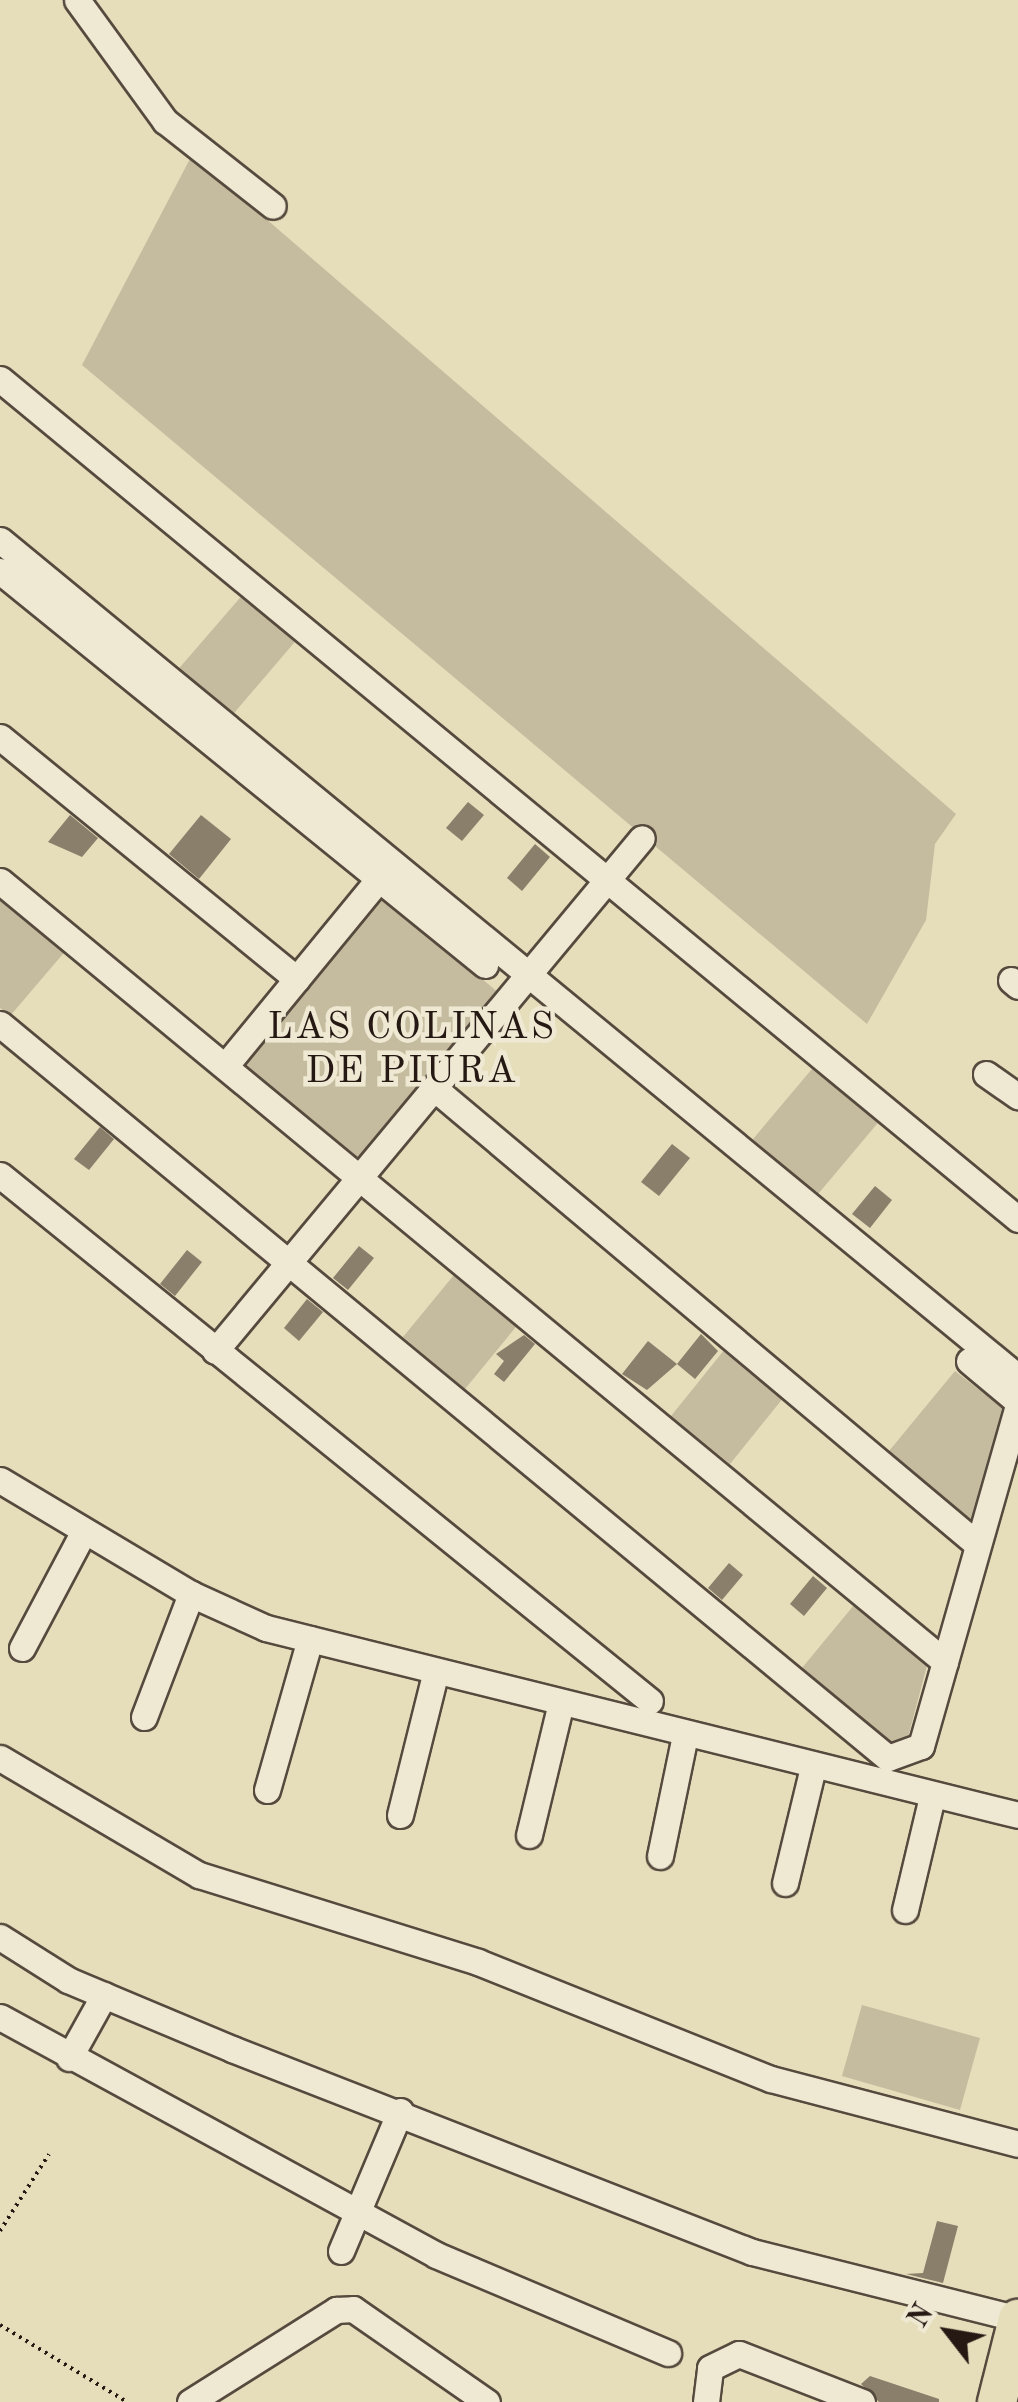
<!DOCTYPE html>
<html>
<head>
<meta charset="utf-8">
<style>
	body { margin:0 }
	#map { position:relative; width:1018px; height:2402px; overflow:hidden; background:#e6ddbb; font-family:"Old Standard TT",serif }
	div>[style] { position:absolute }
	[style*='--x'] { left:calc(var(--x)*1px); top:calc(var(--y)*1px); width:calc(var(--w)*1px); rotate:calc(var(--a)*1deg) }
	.green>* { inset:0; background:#c5bc9f }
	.building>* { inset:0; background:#8a7f6b }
	.path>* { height:4px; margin-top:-2px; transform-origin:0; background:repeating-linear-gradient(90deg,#261914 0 2.5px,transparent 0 7.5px) }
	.roads { filter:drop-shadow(2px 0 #564a3e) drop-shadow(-2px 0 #564a3e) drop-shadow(0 2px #564a3e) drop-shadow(0 -2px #564a3e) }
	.minor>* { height:25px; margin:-12.5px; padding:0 12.5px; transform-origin:12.5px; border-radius:12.5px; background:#efe9d3 }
	.highway>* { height:38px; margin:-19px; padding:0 19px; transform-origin:19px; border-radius:19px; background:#e6ddbb }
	span { translate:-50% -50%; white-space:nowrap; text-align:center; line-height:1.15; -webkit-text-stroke:9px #efe9d3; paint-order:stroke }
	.neighbourhood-label { font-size:38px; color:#261914; letter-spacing:2.5px }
	.north { position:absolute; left:898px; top:2282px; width:100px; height:100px; -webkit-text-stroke:8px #efe9d3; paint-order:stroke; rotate:301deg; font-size:28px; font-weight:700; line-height:40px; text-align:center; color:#261914 }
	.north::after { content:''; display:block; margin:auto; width:35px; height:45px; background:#261914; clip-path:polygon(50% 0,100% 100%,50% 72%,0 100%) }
</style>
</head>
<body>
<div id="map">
	<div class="green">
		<i style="clip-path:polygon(192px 155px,956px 814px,935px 844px,926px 920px,867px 1024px,82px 365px)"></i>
		<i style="clip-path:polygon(245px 592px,299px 637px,229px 719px,175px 673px)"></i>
		<i style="clip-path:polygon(381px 894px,500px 994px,359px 1163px,240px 1063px)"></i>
		<i style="clip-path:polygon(0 896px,68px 948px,10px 1016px,0 1008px)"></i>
		<i style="clip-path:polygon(817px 1063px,882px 1118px,813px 1200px,748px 1145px)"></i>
		<i style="clip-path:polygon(458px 1270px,520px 1322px,465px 1389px,403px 1337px)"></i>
		<i style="clip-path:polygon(725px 1349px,784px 1397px,730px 1464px,671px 1416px)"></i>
		<i style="clip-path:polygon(955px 1371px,1009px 1413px,974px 1525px,889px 1451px)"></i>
		<i style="clip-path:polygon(859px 1599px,929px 1658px,907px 1741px,885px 1746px,797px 1674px)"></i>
		<i style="clip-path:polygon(862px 2005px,980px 2038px,960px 2110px,842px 2076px)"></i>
	</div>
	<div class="building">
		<i style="clip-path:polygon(468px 802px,484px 815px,462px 841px,446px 828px)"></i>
		<i style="clip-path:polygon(70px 815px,98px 838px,82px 857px,48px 842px)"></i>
		<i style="clip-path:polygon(201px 815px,231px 839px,199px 879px,169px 854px)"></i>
		<i style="clip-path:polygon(535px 844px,550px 857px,522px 891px,507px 878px)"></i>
		<i style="clip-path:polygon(100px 1127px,114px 1139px,89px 1170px,74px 1159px)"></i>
		<i style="clip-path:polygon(672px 1144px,690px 1158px,659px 1196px,641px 1182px)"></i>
		<i style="clip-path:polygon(875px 1186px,892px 1200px,870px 1228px,852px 1214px)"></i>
		<i style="clip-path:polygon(359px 1246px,374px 1258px,348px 1290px,333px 1278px)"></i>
		<i style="clip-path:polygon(187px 1250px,202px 1262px,175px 1296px,160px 1284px)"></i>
		<i style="clip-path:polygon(307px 1299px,323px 1312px,299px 1341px,284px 1328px)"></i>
		<i style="clip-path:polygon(701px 1334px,718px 1351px,695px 1379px,677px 1364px,647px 1390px,622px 1374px,648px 1341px,677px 1364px)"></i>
		<i style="clip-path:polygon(524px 1335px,535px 1344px,504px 1382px,494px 1374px,504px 1361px,496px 1354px)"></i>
		<i style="clip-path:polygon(729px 1563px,743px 1575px,722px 1600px,708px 1588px)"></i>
		<i style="clip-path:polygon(813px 1576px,827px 1588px,804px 1616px,790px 1604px)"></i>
		<i style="clip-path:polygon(937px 2221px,958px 2226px,943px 2283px,906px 2274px,923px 2273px)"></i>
		<i style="clip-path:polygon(870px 2376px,939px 2399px,939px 2402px,879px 2402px,861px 2384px)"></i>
	</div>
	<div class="path">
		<i style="--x:0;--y:2231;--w:91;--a:-57.5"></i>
		<i style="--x:0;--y:2325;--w:149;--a:31.2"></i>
	</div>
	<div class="roads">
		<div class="minor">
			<i style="--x:77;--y:0;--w:150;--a:54"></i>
			<i style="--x:165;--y:121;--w:137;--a:38.2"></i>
			<i style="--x:0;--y:379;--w:1320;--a:39.53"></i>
			<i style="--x:0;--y:540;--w:1318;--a:39.43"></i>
			<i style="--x:0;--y:571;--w:625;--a:39.09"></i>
			<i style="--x:0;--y:737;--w:383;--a:39.2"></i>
			<i style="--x:0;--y:881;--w:1226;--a:39.57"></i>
			<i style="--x:1011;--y:980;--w:9;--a:41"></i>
			<i style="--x:0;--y:1024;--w:1152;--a:39.58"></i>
			<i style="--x:888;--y:1758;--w:35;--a:-20"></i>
			<i style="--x:921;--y:1746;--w:354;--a:-74.1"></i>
			<i style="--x:226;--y:1065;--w:241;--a:-50.6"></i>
			<i style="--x:986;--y:1074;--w:39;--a:35"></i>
			<i style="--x:434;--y:1088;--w:710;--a:40.03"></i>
			<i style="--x:0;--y:1175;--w:836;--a:38.98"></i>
			<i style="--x:215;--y:1351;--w:667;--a:-50.23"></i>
			<i style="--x:969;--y:1361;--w:64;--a:39.9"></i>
			<i style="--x:0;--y:1480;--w:222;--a:30.8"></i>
			<i style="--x:191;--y:1594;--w:82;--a:24.4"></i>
			<i style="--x:266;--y:1628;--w:775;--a:13.96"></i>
			<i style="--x:22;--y:1648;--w:132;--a:-62.1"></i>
			<i style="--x:144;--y:1717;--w:132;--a:-69.1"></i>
			<i style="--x:0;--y:1758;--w:231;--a:30.5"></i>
			<i style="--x:199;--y:1875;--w:292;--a:17.3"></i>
			<i style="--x:478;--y:1962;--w:315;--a:21.8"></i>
			<i style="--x:771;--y:2079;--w:255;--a:14.7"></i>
			<i style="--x:267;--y:1790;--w:157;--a:-74.1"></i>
			<i style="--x:400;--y:1815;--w:148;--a:-76"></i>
			<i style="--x:529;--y:1835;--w:136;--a:-76.4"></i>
			<i style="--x:660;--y:1856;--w:124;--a:-78.3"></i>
			<i style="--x:785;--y:1883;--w:119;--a:-76.4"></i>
			<i style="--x:905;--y:1910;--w:116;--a:-76.6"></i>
			<i style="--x:0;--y:1937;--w:80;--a:32.3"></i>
			<i style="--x:68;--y:1980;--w:178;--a:22.8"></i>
			<i style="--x:232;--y:2049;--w:558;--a:21.32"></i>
			<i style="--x:752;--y:2252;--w:274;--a:14.1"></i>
			<i style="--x:0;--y:2017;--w:497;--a:28.6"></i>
			<i style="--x:436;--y:2255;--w:252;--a:22.9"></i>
			<i style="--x:69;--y:2058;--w:72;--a:-60.9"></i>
			<i style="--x:341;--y:2251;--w:152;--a:-67.1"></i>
			<i style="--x:190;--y:2402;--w:173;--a:-32.2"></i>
			<i style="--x:336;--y:2310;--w:17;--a:-3"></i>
			<i style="--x:353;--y:2309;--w:163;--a:34.8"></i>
			<i style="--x:706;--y:2402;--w:34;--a:-83"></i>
			<i style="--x:710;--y:2368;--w:32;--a:-26"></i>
			<i style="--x:739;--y:2354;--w:132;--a:21.3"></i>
		</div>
		<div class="highway">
			<i style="--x:997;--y:2402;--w:86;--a:-75.8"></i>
		</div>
	</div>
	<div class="neighbourhood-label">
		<span style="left:412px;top:1051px">LAS COLINAS<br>DE PIURA</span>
	</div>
	<div class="north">N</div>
</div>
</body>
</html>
